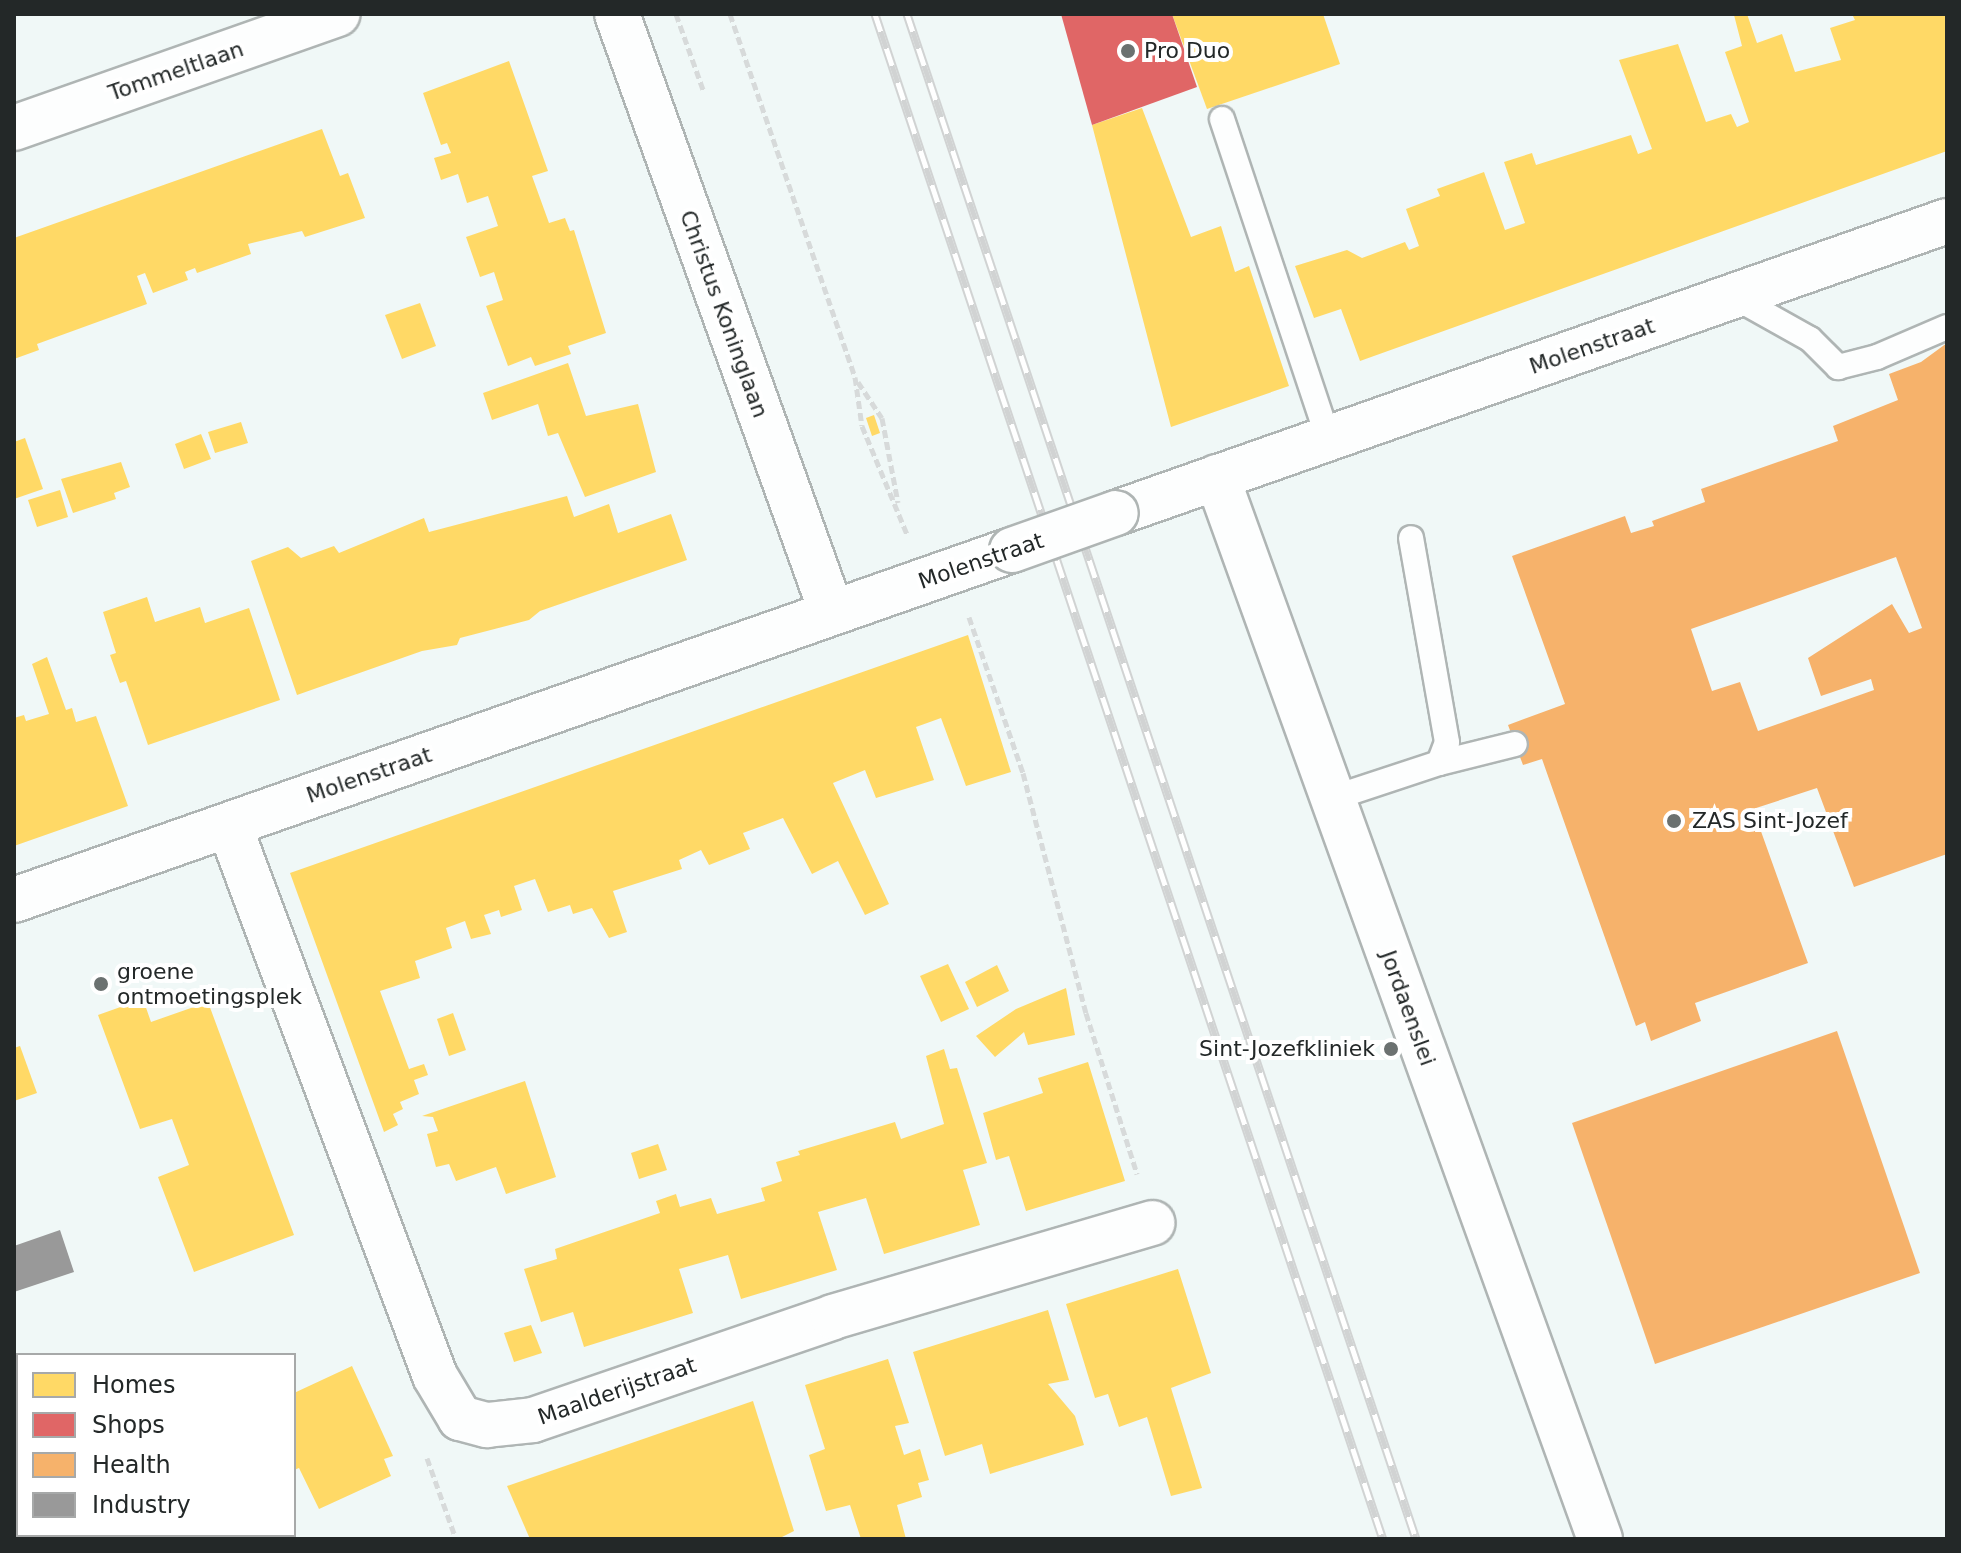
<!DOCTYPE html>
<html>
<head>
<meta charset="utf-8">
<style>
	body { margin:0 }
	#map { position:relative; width:1961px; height:1553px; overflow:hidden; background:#f0f8f7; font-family:"DejaVu Sans",sans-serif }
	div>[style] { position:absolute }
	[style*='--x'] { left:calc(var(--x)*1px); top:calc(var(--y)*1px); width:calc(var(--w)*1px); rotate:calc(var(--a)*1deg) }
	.homes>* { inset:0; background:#ffd966 }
	.shops>* { inset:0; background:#e06666 }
	.health>* { inset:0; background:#f6b26b }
	.industry>* { inset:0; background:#999 }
	.path>* { height:5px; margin-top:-2.5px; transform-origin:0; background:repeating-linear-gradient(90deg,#d7dada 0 8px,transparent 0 12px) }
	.roads { filter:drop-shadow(2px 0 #afb5b4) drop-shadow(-2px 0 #afb5b4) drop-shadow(0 2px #afb5b4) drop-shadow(0 -2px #afb5b4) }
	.lane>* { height:24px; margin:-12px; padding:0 12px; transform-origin:12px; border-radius:12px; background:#fdfefe }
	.street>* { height:44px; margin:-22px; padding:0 22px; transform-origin:22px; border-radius:22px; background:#fdfefe }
	.rail>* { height:9px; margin-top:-4.5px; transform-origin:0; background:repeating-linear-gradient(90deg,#fff 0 18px,#d1d3d3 0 36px); box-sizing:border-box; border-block:2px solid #d1d3d3 }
	.bridges { filter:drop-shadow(2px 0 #afb5b4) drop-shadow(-2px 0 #afb5b4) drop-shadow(0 2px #afb5b4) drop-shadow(0 -2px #afb5b4) }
	.street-bridge>* { height:44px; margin:-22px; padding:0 22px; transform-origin:22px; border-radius:22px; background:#fdfefe }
	.dots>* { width:22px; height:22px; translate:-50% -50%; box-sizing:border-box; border:4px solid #fff; border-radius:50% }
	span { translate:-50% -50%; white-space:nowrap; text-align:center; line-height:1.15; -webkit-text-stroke:8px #fff; paint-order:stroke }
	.poi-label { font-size:22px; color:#232828 }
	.left { translate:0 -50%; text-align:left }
	.right { translate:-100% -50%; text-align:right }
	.street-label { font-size:22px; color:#232828 }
	.frame { position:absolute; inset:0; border:16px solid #232828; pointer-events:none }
	.legend { position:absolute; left:16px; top:1353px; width:280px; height:184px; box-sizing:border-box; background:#fff; border:2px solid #a7a9a9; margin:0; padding:10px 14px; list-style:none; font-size:24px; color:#232828 }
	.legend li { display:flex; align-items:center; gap:16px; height:40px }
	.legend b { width:40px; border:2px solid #a7a9a9 }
</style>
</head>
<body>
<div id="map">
	<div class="homes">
		<i style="clip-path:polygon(1172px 14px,1323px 14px,1340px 64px,1207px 109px)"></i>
		<i style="clip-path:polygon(1747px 14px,1757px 43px,1782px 34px,1795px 72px,1841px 60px,1830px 28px,1855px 20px,1852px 14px,1947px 14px,1947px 151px,1360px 361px,1341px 309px,1314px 318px,1295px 266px,1347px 250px,1362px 258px,1405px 242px,1409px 250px,1419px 246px,1406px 209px,1440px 196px,1437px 189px,1484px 172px,1505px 230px,1525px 223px,1504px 162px,1532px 153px,1536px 165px,1631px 135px,1638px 154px,1652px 149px,1619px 60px,1678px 44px,1706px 122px,1731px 114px,1737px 127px,1749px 122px,1725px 52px,1742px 46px,1734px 15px)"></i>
		<i style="clip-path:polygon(509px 61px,548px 171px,532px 176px,549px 223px,565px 218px,570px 231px,574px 230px,606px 333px,568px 346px,571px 354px,535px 366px,531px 357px,508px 366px,486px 306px,503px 300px,494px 272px,480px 277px,466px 237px,498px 226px,488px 196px,467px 203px,458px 174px,441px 180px,434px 158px,451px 153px,447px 143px,441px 145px,423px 93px)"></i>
		<i style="clip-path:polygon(1142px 108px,1191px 237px,1221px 226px,1235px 272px,1249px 266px,1289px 386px,1171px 427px,1092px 125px)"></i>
		<i style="clip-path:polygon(322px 129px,340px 176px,348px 173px,365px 218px,305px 237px,302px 231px,248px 244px,251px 254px,197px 273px,195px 268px,185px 272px,188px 280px,153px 293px,145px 273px,137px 276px,147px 304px,37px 344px,39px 350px,14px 359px,14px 238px)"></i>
		<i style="clip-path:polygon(420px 303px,436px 346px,402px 359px,385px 315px)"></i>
		<i style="clip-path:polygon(568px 363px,586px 416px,638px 404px,656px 472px,585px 497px,558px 433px,548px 436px,538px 404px,492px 420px,483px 393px)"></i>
		<i style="clip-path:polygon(874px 415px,880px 433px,872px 436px,866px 418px)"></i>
		<i style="clip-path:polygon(241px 422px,248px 443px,215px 453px,208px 432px)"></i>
		<i style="clip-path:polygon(201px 434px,211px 459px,184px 469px,175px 444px)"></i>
		<i style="clip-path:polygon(25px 438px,43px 489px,14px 499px,14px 442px)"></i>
		<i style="clip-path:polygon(121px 462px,130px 487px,114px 493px,116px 499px,73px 513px,61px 479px)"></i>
		<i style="clip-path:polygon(60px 490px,68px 517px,37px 527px,28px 500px)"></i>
		<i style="clip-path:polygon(567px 496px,574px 517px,609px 504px,618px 533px,671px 514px,687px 560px,540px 611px,529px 620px,460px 638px,457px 645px,422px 651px,297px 695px,251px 561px,288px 547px,301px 558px,334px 546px,339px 553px,424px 518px,429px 532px)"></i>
		<i style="clip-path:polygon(147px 597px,155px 622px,200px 607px,205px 623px,249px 608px,280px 700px,148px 745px,126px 681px,120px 683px,110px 655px,116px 653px,103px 612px)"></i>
		<i style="clip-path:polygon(968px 635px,1011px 772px,966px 786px,941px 718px,916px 727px,934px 780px,876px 798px,865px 770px,833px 783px,889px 904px,865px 915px,838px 861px,812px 874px,783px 818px,743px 833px,750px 849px,709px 865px,701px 850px,679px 860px,682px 869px,613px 891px,627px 932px,609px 938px,592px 908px,573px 914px,570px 905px,548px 912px,535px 879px,514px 886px,522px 910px,501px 917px,499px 910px,484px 915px,491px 934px,471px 939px,465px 921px,446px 928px,452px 948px,415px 961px,420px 978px,380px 991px,409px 1069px,424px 1064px,428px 1075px,414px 1080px,419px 1094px,400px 1102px,403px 1109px,393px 1114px,398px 1125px,384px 1132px,290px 873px)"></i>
		<i style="clip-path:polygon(47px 657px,66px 710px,72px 708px,76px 722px,96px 716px,128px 806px,14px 846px,14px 718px,24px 715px,26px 721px,49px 714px,32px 664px)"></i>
		<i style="clip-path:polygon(948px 964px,969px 1009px,941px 1022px,920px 976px)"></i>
		<i style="clip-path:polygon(997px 965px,1009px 991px,977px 1007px,965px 982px)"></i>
		<i style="clip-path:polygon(1066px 988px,1075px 1035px,1028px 1045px,1024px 1032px,995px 1057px,976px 1036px,1016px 1009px)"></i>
		<i style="clip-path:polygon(143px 999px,151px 1022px,208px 1002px,294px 1235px,194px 1272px,158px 1177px,189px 1165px,172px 1119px,140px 1129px,98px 1015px)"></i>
		<i style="clip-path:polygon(453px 1013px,466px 1050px,449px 1056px,437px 1019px)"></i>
		<i style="clip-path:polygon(20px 1046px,37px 1093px,14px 1101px,14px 1048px)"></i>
		<i style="clip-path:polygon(944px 1049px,950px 1069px,957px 1068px,987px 1163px,963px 1170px,980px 1225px,884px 1254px,866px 1198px,818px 1212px,837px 1270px,741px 1299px,728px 1255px,679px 1269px,693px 1313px,584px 1347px,573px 1312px,541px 1322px,524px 1269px,557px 1259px,555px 1249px,660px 1213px,656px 1201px,676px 1194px,680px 1207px,711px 1198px,717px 1214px,765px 1201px,761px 1188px,782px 1181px,776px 1162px,800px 1155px,798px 1151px,895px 1122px,901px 1139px,944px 1124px,926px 1056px)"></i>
		<i style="clip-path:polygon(1088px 1062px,1125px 1181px,1026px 1211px,1009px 1156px,996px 1160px,983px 1113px,1043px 1093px,1038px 1078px)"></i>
		<i style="clip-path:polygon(525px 1081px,556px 1177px,506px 1194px,496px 1167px,456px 1181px,449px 1164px,436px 1167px,427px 1134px,438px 1131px,433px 1117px,422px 1116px)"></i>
		<i style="clip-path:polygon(658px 1144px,667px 1170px,639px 1179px,631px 1153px)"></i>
		<i style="clip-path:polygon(1178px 1269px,1211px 1373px,1171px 1388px,1202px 1488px,1171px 1496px,1147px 1417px,1119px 1427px,1108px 1394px,1095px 1398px,1066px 1304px)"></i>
		<i style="clip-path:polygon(1048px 1310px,1069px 1380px,1048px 1384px,1075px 1416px,1084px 1445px,990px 1474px,982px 1444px,945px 1456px,913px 1352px)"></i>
		<i style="clip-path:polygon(531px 1325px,542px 1353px,514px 1362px,504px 1333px)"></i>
		<i style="clip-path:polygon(888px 1359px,909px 1423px,895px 1426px,904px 1455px,920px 1449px,929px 1480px,918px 1483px,922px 1497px,897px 1505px,906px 1539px,861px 1539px,850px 1505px,826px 1511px,809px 1455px,825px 1449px,805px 1385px)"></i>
		<i style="clip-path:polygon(352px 1366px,393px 1456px,384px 1459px,391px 1476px,319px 1509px,299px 1468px,294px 1470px,294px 1393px)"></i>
		<i style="clip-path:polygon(753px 1401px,794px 1531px,778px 1539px,530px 1539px,507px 1486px)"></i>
	</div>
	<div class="shops">
		<i style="clip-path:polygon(1061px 14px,1172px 14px,1197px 87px,1092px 125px)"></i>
	</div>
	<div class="health">
		<i style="clip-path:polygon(evenodd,1947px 343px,1947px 854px,1854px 887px,1817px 788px,1753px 809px,1808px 963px,1695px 1003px,1701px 1021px,1651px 1041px,1645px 1022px,1636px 1026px,1542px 759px,1523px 765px,1508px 725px,1565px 704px,1512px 556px,1625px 516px,1631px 533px,1654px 526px,1652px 521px,1705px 502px,1701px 489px,1838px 441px,1833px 426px,1898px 400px,1889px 374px,1921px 362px,1947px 343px,1896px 557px,1922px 628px,1909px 633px,1892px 604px,1808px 658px,1821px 696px,1871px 679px,1874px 690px,1758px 731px,1740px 682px,1712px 691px,1691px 629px,1896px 557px)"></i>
		<i style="clip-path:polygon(1837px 1031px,1920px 1273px,1655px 1364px,1572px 1123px)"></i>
	</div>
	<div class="industry">
		<i style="clip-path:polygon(60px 1230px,74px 1272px,14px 1292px,14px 1246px)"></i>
		<i style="clip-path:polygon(18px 1356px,18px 1403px,14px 1404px,14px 1357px)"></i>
	</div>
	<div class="path">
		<i style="--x:676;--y:14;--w:83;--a:70.3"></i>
		<i style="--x:730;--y:14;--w:384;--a:71"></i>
		<i style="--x:855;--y:377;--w:49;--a:81.9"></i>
		<i style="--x:862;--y:426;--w:117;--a:67.4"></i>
		<i style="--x:858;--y:382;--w:43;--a:56.3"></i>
		<i style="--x:882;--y:418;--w:86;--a:79.3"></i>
		<i style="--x:969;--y:617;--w:165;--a:70.9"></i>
		<i style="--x:1023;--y:773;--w:248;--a:75.3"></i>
		<i style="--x:1086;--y:1013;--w:169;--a:72.4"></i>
		<i style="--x:427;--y:1458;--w:86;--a:70.3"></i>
	</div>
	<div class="roads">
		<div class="lane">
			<i style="--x:1222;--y:119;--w:336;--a:71.6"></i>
			<i style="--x:1733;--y:296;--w:88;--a:29.2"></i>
			<i style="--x:1810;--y:339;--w:40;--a:45"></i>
			<i style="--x:1838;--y:367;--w:40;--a:-14.4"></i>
			<i style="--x:1877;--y:357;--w:76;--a:-23.2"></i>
			<i style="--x:1439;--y:763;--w:78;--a:-14"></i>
			<i style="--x:1333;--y:798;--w:112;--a:-18.3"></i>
			<i style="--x:1439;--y:763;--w:22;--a:-69"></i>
			<i style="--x:1447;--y:742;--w:207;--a:-100"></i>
		</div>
		<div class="street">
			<i style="--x:617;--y:14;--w:636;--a:70.26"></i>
			<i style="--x:14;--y:128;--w:343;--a:-19.4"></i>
			<i style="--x:1217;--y:477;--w:1129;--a:70.17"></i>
			<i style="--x:1116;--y:513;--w:881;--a:-19.36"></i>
			<i style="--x:229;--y:825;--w:588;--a:69.5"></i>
			<i style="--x:435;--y:1376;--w:49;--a:59.2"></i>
			<i style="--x:460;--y:1418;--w:28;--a:15"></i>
			<i style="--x:487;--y:1425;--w:46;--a:-6.2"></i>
			<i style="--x:533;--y:1420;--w:317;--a:-18.9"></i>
			<i style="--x:833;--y:1317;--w:333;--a:-16.4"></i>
			<i style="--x:14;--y:900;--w:1058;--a:-19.33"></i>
		</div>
	</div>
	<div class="rail">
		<i style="--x:875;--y:14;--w:1607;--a:71.58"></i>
		<i style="--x:907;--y:14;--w:1608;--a:71.54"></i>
	</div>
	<div class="bridges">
		<div class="street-bridge">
			<i style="--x:1012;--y:550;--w:110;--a:-19.6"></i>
		</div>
	</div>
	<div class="dots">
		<i style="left:1128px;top:51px;background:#6b7170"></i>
		<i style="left:1674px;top:821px;background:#6b7170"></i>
		<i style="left:101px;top:984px;background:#6b7170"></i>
		<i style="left:1391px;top:1049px;background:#6b7170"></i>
	</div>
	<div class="poi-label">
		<span class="left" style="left:1144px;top:51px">Pro Duo</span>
		<span class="left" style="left:1692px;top:821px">ZAS Sint-Jozef</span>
		<span class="left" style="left:117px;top:984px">groene<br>ontmoetingsplek</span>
		<span class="right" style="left:1375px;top:1049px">Sint-Jozefkliniek</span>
	</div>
	<div class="street-label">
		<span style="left:176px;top:71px;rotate:-19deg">Tommeltlaan</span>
		<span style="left:724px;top:314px;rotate:70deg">Christus Koninglaan</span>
		<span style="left:1592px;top:346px;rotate:-19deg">Molenstraat</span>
		<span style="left:981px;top:561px;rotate:-19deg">Molenstraat</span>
		<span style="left:369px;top:775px;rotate:-19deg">Molenstraat</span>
		<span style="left:1408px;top:1008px;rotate:70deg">Jordaenslei</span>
		<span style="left:617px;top:1391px;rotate:-19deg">Maalderijstraat</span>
	</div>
	<div class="frame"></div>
	<ul class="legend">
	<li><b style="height:22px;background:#ffd966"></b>Homes</li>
	<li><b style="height:22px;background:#e06666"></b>Shops</li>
	<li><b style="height:22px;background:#f6b26b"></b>Health</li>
	<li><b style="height:22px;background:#999"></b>Industry</li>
	</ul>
</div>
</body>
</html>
